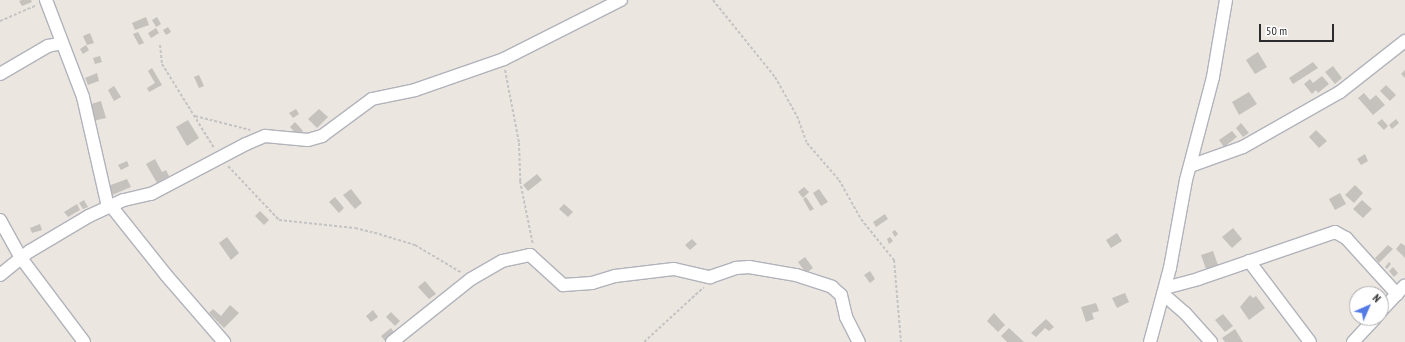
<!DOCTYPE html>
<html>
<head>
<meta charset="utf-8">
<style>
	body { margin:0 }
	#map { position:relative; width:1405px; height:342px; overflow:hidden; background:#ece6e1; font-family:"PT Sans Narrow",sans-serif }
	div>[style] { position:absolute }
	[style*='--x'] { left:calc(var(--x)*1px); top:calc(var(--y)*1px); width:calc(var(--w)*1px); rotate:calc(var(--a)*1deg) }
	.building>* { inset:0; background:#c5c1bc }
	.path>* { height:2px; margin-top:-1px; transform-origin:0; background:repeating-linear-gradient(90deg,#c4c4c4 0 3px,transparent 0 5px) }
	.roads { filter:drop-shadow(1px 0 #b1b3bb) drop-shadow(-1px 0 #b1b3bb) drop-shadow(0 1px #b1b3bb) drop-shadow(0 -1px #b1b3bb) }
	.street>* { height:12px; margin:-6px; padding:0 6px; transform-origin:6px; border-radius:6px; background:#fff }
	span { translate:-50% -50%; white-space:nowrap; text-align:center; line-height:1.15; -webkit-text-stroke:3.5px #fff; paint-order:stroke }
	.north { position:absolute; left:1349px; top:286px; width:40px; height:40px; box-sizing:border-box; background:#fff; border:1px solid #ababab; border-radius:50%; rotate:45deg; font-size:11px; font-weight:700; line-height:16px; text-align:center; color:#2c2c2c }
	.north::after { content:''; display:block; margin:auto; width:14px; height:18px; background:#547ae6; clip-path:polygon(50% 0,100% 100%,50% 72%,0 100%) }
	.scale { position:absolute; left:1259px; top:24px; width:75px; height:18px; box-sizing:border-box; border:2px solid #2c2c2c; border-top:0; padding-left:5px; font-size:12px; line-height:14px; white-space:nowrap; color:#2c2c2c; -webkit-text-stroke:3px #fff; paint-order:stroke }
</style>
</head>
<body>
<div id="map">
	<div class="building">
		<i style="clip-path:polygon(22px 0,31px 0,32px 2px,22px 6px,19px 1px)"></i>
		<i style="clip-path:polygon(146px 17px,149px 25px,135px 30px,132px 23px)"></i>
		<i style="clip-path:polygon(157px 17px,161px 24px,156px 27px,152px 20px)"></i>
		<i style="clip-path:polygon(168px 27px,171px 32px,166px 35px,163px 30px)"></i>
		<i style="clip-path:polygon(156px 28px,159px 33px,151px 38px,148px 33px)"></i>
		<i style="clip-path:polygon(138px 32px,144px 43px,139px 45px,133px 34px)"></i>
		<i style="clip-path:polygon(90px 33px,94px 43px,87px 45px,83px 36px)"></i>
		<i style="clip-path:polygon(86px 45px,89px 50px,83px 54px,80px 49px)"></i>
		<i style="clip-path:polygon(1258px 52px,1267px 67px,1255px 74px,1246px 60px)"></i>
		<i style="clip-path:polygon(100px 56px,102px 62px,95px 64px,93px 58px)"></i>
		<i style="clip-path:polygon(1313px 62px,1318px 68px,1293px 84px,1289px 78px)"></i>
		<i style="clip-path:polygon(1333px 66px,1342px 78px,1335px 84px,1325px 72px)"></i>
		<i style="clip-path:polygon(152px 68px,162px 85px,149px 92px,147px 88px,155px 83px,148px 71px)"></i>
		<i style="clip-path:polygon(1405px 70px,1405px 78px,1401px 74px)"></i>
		<i style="clip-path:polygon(97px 73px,99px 81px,88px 85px,85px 78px)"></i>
		<i style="clip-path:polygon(199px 75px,204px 86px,199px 88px,194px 77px)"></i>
		<i style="clip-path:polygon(1322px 76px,1329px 84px,1318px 93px,1316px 90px,1312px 94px,1304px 84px,1310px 79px,1313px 83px)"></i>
		<i style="clip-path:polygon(1386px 85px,1396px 95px,1390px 101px,1380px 91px)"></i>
		<i style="clip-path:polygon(114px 86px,121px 97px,114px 101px,108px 90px)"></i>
		<i style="clip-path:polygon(1249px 92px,1257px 104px,1239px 115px,1232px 102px)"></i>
		<i style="clip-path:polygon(1364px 93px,1370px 100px,1376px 95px,1385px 105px,1373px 115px,1358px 98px)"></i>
		<i style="clip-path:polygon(101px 101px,106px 118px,93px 121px,88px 105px)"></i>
		<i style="clip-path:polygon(296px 109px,299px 114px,293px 118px,289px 113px)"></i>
		<i style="clip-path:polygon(319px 109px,328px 117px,317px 128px,308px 119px)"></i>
		<i style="clip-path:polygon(1382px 119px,1388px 126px,1384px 130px,1377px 123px)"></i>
		<i style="clip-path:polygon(1396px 119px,1399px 123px,1392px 129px,1389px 125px)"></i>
		<i style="clip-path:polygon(188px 120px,199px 138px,187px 146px,176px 127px)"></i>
		<i style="clip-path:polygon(295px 122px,303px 131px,298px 136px,290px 127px)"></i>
		<i style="clip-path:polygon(1241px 123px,1249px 133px,1243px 137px,1236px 128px)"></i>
		<i style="clip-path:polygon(1316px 130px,1327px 141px,1319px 148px,1309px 137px)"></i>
		<i style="clip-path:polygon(1232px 131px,1237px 137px,1224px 147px,1219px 140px)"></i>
		<i style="clip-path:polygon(1365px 154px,1368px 161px,1361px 165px,1357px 159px)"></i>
		<i style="clip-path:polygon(155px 159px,162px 172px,166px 170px,169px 176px,157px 183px,146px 164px)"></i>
		<i style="clip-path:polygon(127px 161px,129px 166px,121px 170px,118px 165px)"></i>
		<i style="clip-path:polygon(537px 174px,542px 180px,528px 191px,523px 185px)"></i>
		<i style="clip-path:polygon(127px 179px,131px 187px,112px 195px,108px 186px)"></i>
		<i style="clip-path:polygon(1355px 185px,1363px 193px,1354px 203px,1345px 195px)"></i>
		<i style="clip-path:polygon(804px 187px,809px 192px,803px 198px,798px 192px)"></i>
		<i style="clip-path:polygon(351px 189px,362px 203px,355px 209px,343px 195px)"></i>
		<i style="clip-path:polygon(819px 189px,828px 202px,821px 206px,813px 193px)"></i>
		<i style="clip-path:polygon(1340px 193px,1346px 204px,1335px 210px,1329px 199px)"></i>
		<i style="clip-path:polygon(335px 197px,344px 208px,339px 213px,329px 202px)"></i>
		<i style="clip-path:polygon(806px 197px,814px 209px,810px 211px,803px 199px)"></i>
		<i style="clip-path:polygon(84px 200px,88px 207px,83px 209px,79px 203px)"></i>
		<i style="clip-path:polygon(1362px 200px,1372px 209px,1363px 218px,1353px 209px)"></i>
		<i style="clip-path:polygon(77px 204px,80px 210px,68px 217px,64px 212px)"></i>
		<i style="clip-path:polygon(564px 204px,573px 212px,568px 217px,559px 209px)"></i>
		<i style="clip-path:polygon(260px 211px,269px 220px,264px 225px,255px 216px)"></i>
		<i style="clip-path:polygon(885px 214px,888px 219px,876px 227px,873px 222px)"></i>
		<i style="clip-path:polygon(40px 224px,42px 230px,32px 233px,30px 228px)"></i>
		<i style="clip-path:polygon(1233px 228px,1242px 239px,1232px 248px,1222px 237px)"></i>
		<i style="clip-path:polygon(895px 230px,898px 234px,895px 237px,892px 232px)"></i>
		<i style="clip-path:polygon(1117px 233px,1122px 241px,1111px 248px,1106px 240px)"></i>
		<i style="clip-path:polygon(227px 237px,239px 253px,231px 260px,219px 243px)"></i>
		<i style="clip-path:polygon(890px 237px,893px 241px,889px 244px,887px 239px)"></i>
		<i style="clip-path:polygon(692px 239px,697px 244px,690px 250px,685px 245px)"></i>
		<i style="clip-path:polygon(1401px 243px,1405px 246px,1405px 258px,1396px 249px)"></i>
		<i style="clip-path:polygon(1388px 245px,1393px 249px,1379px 263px,1375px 258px)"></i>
		<i style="clip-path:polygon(1213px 251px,1218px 265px,1206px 269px,1201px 255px)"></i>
		<i style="clip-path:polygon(805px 257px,813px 268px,806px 273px,798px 262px)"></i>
		<i style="clip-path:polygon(1389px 262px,1391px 264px,1387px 269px,1385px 267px)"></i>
		<i style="clip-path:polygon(1393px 267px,1398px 273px,1394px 277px,1389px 271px)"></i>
		<i style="clip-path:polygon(870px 271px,875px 279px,870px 283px,864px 275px)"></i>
		<i style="clip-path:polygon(425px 281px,436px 294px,429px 299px,418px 287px)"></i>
		<i style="clip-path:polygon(1125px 293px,1129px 302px,1117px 308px,1112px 298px)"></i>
		<i style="clip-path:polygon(1250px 295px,1253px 298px,1256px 296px,1265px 308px,1249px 320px,1240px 307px)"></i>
		<i style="clip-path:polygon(1096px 303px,1099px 311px,1092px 313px,1094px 319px,1086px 322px,1081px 307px)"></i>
		<i style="clip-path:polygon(230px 305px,239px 313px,224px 328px,209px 313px,213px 309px,221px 316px)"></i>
		<i style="clip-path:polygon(373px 310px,378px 317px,371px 322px,366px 316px)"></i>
		<i style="clip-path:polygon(391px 312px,400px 321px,395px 326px,386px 317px)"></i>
		<i style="clip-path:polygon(994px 313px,1005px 325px,998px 332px,987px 321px)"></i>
		<i style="clip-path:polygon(1223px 314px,1233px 326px,1225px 332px,1215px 320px)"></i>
		<i style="clip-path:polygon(1046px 319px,1054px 327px,1049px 331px,1045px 328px,1036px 337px,1031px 333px)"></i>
		<i style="clip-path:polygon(391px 328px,395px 334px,385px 341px,381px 336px)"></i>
		<i style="clip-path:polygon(1009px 328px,1024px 342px,1007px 342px,1001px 336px)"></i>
		<i style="clip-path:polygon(1235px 329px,1243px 342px,1225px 342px,1222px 338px)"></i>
	</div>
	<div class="path">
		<i style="--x:713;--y:0;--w:99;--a:51.2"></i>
		<i style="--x:775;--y:77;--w:45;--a:60.6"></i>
		<i style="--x:797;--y:116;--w:29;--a:70"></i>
		<i style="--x:807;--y:143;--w:49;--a:49.1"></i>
		<i style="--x:839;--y:180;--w:45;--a:60.6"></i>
		<i style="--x:861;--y:219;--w:53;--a:51.2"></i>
		<i style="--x:894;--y:260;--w:82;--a:85.1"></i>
		<i style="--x:0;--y:21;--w:40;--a:-23.4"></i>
		<i style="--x:160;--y:45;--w:19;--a:84"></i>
		<i style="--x:162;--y:64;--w:99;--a:58.2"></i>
		<i style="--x:505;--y:70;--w:74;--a:79.1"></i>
		<i style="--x:519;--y:143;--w:38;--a:88"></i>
		<i style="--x:520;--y:181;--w:65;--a:78.5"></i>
		<i style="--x:195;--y:116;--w:57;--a:14.3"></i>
		<i style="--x:228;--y:166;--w:74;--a:46.6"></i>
		<i style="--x:279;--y:220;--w:76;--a:6"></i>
		<i style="--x:355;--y:228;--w:25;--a:14"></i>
		<i style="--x:379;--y:234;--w:38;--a:17"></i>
		<i style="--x:415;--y:245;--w:55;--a:30.8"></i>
		<i style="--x:644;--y:342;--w:81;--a:-42.5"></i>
	</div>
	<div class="roads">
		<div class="street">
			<i style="--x:46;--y:0;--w:104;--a:69.1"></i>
			<i style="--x:83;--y:97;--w:113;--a:77.2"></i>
			<i style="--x:0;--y:74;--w:56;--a:-30.3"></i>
			<i style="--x:48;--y:46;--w:14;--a:-12"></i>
			<i style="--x:1190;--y:166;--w:56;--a:-19.7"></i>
			<i style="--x:1243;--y:147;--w:112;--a:-29.6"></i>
			<i style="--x:1340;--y:92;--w:83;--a:-38.1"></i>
			<i style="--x:111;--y:206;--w:88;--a:51.4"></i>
			<i style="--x:166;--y:275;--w:89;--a:49.1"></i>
			<i style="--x:0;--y:220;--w:43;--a:61.1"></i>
			<i style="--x:21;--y:258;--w:105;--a:53.1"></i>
			<i style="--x:1249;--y:261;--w:101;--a:53"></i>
			<i style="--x:0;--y:275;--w:38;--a:-39"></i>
			<i style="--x:30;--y:251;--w:69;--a:-30.7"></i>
			<i style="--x:89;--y:216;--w:38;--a:-25"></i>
			<i style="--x:124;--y:200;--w:28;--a:-13"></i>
			<i style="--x:151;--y:194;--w:107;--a:-27.8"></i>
			<i style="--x:246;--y:144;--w:21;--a:-23"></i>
			<i style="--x:265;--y:136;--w:43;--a:5.3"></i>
			<i style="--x:308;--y:140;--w:15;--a:-16"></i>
			<i style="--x:322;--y:136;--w:62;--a:-36.5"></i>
			<i style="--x:372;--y:99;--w:44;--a:-11.8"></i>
			<i style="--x:415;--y:90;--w:94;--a:-19.2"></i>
			<i style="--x:504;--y:59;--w:131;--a:-26.8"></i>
			<i style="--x:1165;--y:288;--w:34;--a:-15"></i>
			<i style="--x:1198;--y:279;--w:145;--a:-18.9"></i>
			<i style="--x:1335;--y:232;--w:13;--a:29"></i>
			<i style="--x:1346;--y:238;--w:76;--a:47.7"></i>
			<i style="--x:1163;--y:294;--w:29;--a:41"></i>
			<i style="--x:1185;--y:313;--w:39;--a:48"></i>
			<i style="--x:1381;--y:311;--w:35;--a:-47"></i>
			<i style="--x:392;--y:342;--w:101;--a:-38.6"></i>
			<i style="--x:471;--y:279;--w:36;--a:-30"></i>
			<i style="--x:502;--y:261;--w:29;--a:-12"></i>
			<i style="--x:530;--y:255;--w:45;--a:42.3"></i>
			<i style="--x:563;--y:285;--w:29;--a:-4"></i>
			<i style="--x:592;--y:283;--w:24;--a:-17"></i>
			<i style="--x:615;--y:276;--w:59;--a:-6.8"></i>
			<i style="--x:674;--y:269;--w:37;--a:13"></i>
			<i style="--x:710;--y:277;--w:28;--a:-19"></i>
			<i style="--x:736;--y:268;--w:13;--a:-4"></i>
			<i style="--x:749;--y:267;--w:48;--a:9.7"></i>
			<i style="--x:796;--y:275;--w:38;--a:18"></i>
			<i style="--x:832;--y:287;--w:12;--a:42"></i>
			<i style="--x:841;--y:295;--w:23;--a:77"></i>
			<i style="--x:846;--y:317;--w:28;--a:63"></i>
			<i style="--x:1150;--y:342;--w:77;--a:-74.9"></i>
			<i style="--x:1170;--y:268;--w:89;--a:-79.7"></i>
			<i style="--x:1186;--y:180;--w:106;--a:-75.3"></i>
			<i style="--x:1213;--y:77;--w:78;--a:-80.4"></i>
			<i style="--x:1353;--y:342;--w:33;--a:-47"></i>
		</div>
	</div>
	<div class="north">N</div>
	<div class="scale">50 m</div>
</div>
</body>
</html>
